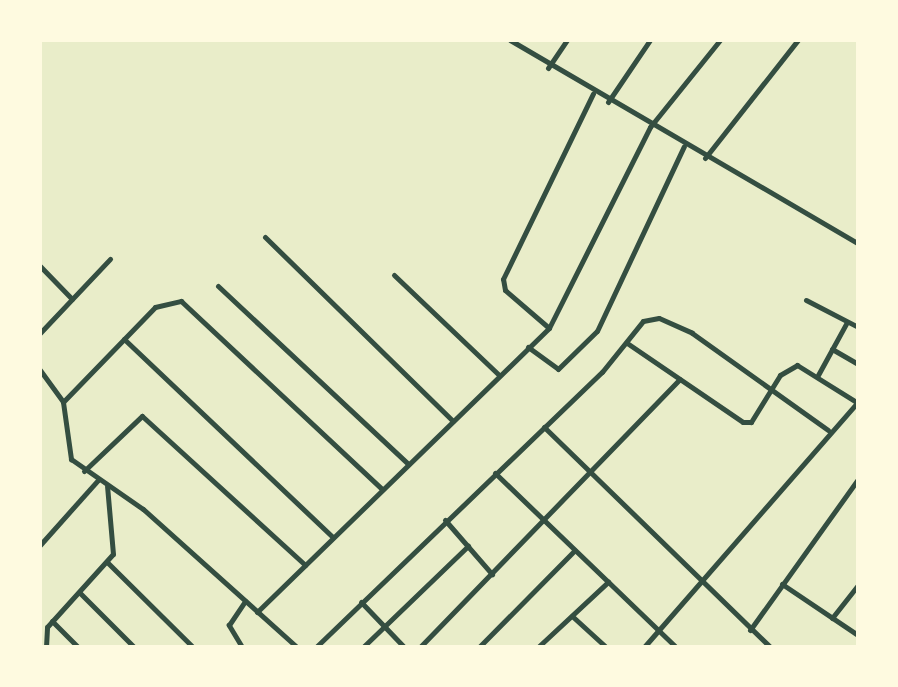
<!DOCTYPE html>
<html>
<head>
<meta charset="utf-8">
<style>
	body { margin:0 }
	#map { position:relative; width:898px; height:687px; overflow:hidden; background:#e9edc9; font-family:"Source Serif 4",serif }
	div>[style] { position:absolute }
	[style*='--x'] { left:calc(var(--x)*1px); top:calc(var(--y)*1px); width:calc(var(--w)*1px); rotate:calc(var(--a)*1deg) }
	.minor>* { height:5px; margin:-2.5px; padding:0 2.5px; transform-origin:2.5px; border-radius:2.5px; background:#344e41 }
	span { translate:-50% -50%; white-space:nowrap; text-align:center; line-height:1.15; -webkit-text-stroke:7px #fefae0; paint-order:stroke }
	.frame { position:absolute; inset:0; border:42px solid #fefae0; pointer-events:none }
</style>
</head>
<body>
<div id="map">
	<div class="minor">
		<i style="--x:510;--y:40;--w:403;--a:30.3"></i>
		<i style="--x:548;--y:68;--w:34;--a:-56"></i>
		<i style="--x:608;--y:102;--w:75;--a:-55.9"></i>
		<i style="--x:705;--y:158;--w:150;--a:-51.8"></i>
		<i style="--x:265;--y:237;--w:263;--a:44.4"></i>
		<i style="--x:40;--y:266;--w:46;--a:45.9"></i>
		<i style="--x:394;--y:275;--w:145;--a:43.6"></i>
		<i style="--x:218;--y:286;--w:260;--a:43.1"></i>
		<i style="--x:806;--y:300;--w:59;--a:27.4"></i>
		<i style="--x:549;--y:328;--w:58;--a:-139.2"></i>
		<i style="--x:505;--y:290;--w:11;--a:-100"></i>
		<i style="--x:503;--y:279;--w:206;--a:-64.1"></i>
		<i style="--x:40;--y:333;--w:102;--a:-46.6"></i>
		<i style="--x:124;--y:339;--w:288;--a:43.5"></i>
		<i style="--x:627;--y:343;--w:140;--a:34.3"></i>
		<i style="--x:743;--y:422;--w:8;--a:0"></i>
		<i style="--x:751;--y:422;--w:55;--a:-58.3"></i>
		<i style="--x:780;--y:375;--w:20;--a:-30"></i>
		<i style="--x:797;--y:365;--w:72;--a:31.9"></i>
		<i style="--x:528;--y:347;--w:37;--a:36"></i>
		<i style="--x:558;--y:369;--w:54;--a:-44.3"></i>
		<i style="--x:597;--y:331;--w:204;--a:-64.8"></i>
		<i style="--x:832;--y:349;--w:30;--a:30"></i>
		<i style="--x:40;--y:370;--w:39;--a:54"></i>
		<i style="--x:63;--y:402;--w:58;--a:82"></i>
		<i style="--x:71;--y:459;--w:88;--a:34.8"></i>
		<i style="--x:143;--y:509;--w:207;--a:41.9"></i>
		<i style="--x:818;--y:375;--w:60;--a:-61.3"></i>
		<i style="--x:63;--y:402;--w:132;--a:-45.9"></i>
		<i style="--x:155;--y:307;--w:27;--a:-13"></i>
		<i style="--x:181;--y:301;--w:275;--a:43.1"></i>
		<i style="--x:544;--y:427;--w:315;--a:44.2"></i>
		<i style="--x:84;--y:471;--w:80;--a:-43.5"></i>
		<i style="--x:142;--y:416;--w:221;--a:42.4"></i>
		<i style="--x:495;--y:473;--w:251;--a:43.9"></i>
		<i style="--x:445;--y:520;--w:72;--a:49"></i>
		<i style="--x:40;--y:545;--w:87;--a:-48.3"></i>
		<i style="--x:108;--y:563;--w:120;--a:44.7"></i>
		<i style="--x:782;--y:584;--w:92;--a:33.9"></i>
		<i style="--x:80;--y:593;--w:76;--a:45"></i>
		<i style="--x:361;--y:602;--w:62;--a:46.3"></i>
		<i style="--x:257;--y:612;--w:407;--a:-44.2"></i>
		<i style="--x:549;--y:328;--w:225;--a:-63.3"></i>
		<i style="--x:650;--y:127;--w:112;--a:-51.2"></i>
		<i style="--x:572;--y:616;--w:46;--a:42.4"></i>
		<i style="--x:832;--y:618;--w:42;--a:-51.8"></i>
		<i style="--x:52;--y:621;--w:37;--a:45"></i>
		<i style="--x:750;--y:630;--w:186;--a:-54.4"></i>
		<i style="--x:46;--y:647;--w:20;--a:-87"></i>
		<i style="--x:47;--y:627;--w:98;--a:-47.9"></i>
		<i style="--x:113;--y:554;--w:68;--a:-95"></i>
		<i style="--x:242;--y:647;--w:26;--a:-121"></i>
		<i style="--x:229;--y:625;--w:29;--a:-56"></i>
		<i style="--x:316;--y:647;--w:397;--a:-43.9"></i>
		<i style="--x:602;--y:372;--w:65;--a:-51.2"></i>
		<i style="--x:643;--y:321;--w:16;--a:-11"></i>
		<i style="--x:659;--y:318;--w:36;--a:24"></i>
		<i style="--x:692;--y:333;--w:167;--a:35.5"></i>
		<i style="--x:363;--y:647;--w:146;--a:-43.9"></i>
		<i style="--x:420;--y:647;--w:373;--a:-45.9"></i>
		<i style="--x:479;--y:647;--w:136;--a:-45.3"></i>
		<i style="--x:538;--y:647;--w:96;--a:-42.9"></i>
		<i style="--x:644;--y:647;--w:325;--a:-48.9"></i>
	</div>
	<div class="frame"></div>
</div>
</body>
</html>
